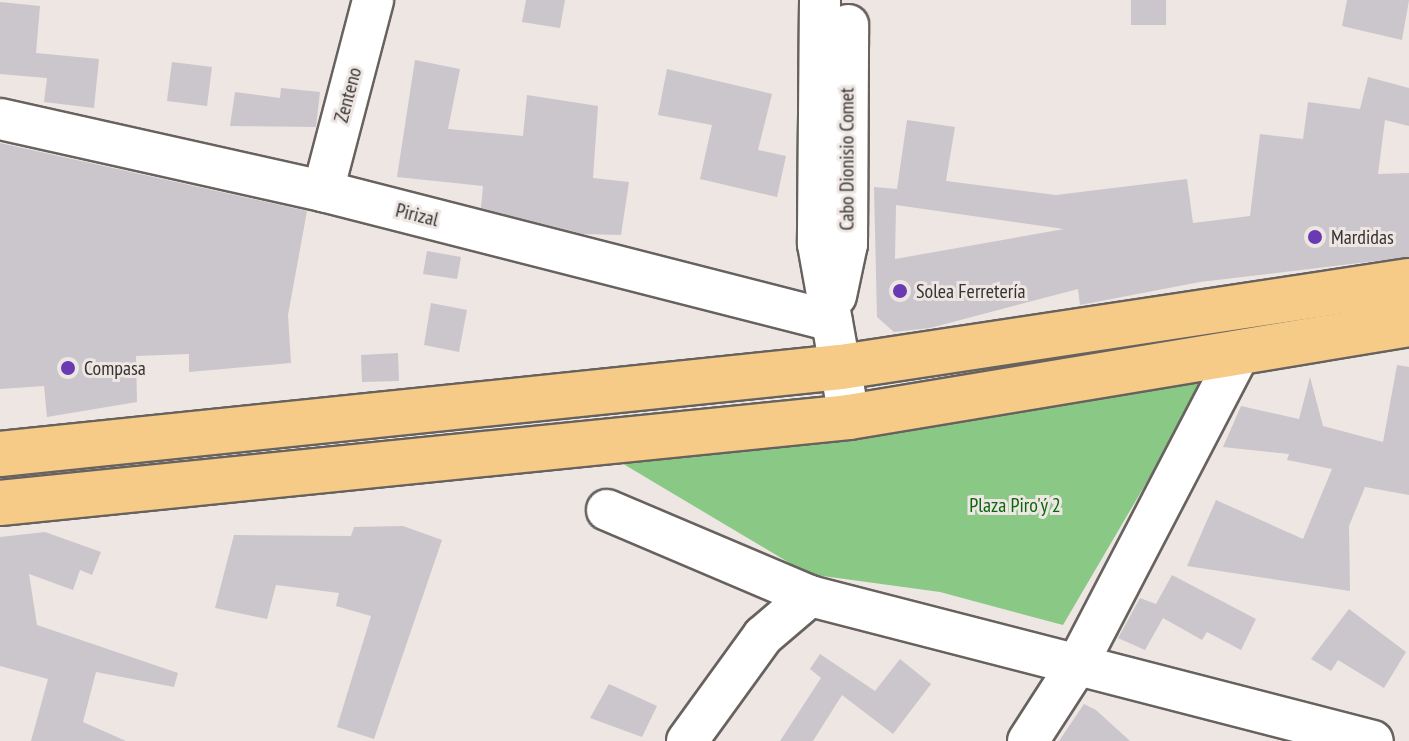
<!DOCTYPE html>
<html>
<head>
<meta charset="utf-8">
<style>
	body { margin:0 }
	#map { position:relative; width:1409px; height:741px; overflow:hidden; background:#ede6e3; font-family:"PT Sans Narrow",sans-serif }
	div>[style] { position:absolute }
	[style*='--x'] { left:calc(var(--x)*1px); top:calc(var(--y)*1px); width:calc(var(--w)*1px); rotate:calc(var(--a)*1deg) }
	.green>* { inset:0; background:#8ac886 }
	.building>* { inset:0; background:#cac6cb }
	.roads { filter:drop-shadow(2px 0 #68625f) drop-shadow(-2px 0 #68625f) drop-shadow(0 2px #68625f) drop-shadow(0 -2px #68625f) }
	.minor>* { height:40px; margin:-20px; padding:0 20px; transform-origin:20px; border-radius:20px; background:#fff }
	.highway>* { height:44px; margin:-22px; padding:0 22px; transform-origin:22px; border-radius:22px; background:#f6cb88 }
	.dots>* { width:22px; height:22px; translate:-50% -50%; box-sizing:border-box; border:4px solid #ede6e3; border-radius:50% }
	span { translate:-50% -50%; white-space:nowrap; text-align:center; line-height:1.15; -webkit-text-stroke:6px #ede6e3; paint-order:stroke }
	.street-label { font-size:20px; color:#363332 }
	.poi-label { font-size:20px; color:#363332 }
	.left { translate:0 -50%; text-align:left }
	.park-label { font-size:20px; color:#0a670d }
</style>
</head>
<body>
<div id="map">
	<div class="green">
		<i style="clip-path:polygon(1213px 369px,1063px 625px,940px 592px,808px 574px,620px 462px)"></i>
	</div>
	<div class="building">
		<i style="clip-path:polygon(526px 0,565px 0,560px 28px,522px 22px)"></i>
		<i style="clip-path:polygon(1131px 0,1166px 0,1166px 25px,1131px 25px)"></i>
		<i style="clip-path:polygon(1347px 0,1409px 0,1402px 40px,1342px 26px)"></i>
		<i style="clip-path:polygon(0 2px,40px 6px,36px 53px,99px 59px,94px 108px,44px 102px,47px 78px,0 74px)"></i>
		<i style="clip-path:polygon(415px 60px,460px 69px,448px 129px,523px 136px,527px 95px,598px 106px,593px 178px,629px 182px,621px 235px,583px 234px,481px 208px,483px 186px,397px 177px)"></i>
		<i style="clip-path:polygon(172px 62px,212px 67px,207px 106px,167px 101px)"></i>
		<i style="clip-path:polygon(667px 69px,772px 94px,758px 150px,786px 156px,777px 197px,700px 179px,712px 125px,658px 115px)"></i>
		<i style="clip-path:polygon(evenodd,1368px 77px,1409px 88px,1409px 126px,1385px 120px,1378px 174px,1409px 173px,1409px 257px,1200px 282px,1080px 305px,1078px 289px,930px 328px,894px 332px,877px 317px,874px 187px,897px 189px,907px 120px,955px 127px,946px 181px,1056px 195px,1187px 179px,1193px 223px,1250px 216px,1260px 134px,1303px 139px,1308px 102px,1360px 109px,1368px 77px,896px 205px,1064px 229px,895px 259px,896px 205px)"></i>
		<i style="clip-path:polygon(281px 88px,320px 92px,316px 127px,230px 126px,235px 92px,280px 98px)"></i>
		<i style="clip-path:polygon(0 143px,307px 211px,288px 315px,291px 363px,189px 372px,189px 354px,136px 356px,137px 402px,47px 417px,44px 386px,0 389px)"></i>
		<i style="clip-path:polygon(427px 251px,461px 257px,457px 279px,423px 274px)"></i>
		<i style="clip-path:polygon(431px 303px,467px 310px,459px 352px,424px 345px)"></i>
		<i style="clip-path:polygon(398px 353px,399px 381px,362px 382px,361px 355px)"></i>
		<i style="clip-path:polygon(1397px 365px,1409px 367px,1409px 495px,1365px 487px,1349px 526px,1350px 591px,1187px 566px,1216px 500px,1303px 539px,1332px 469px,1287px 460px,1289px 454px,1223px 447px,1241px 406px,1299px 419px,1310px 377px,1323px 426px,1383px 442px)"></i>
		<i style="clip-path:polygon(403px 526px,442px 540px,374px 739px,337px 727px,371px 616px,336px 606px,339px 593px,276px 585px,267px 619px,215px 608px,234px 535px,351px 536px,354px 527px)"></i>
		<i style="clip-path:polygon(45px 532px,101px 552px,92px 575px,80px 570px,73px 590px,29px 574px,37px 625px,178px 673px,174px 687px,96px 672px,83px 722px,126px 741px,31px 741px,48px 679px,0 666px,0 537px)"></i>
		<i style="clip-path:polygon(1172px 575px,1256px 619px,1241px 650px,1207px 632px,1202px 640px,1163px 618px,1145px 650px,1118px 638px,1140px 598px,1156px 604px)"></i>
		<i style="clip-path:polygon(1349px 609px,1406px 652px,1384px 688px,1338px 660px,1331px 671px,1311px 659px)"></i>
		<i style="clip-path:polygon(820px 654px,875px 691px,900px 659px,931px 684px,893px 734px,842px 695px,813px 741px,780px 741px,821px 678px,810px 669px)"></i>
		<i style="clip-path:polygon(609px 684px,657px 706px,642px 737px,590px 718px)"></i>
		<i style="clip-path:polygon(1084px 704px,1096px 710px,1130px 741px,1059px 741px)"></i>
	</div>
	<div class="roads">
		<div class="minor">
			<i style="--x:820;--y:0;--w:244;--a:90.5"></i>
			<i style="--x:818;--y:244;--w:176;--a:79.8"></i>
			<i style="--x:0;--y:119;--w:331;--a:12.6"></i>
			<i style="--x:323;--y:191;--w:525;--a:14.33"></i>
			<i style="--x:323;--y:191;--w:197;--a:-75.3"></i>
			<i style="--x:836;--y:296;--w:53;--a:-78.1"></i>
			<i style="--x:847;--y:244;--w:219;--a:-89.7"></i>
			<i style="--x:607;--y:510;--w:220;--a:23"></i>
			<i style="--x:810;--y:596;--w:581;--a:14.44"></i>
			<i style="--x:687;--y:741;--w:130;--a:-54.1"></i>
			<i style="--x:763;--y:636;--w:62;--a:-40.4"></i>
			<i style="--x:1028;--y:741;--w:90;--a:-57.2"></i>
			<i style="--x:1077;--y:665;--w:353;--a:-62.5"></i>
		</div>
		<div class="highway">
			<i style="--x:0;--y:454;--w:845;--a:-5.91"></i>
			<i style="--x:841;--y:367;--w:574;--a:-8.61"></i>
			<i style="--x:0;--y:503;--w:853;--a:-5.78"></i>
			<i style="--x:849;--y:417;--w:568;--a:-9.43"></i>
		</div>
	</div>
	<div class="dots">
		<i style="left:1315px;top:237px;background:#6a3ab2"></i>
		<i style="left:900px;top:291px;background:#6a3ab2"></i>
		<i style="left:68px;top:368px;background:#6a3ab2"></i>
	</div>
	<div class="street-label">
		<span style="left:348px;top:95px;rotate:-75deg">Zenteno</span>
		<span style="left:847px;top:159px;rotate:-90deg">Cabo Dionisio Comet</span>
		<span style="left:417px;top:215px;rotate:14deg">Pirizal</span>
	</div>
	<div class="poi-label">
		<span class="left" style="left:1331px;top:237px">Mardidas</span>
		<span class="left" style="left:916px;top:291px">Solea Ferretería</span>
		<span class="left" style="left:84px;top:368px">Compasa</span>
	</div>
	<div class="park-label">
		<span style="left:1015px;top:505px">Plaza Piro'ý 2</span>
	</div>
</div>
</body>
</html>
